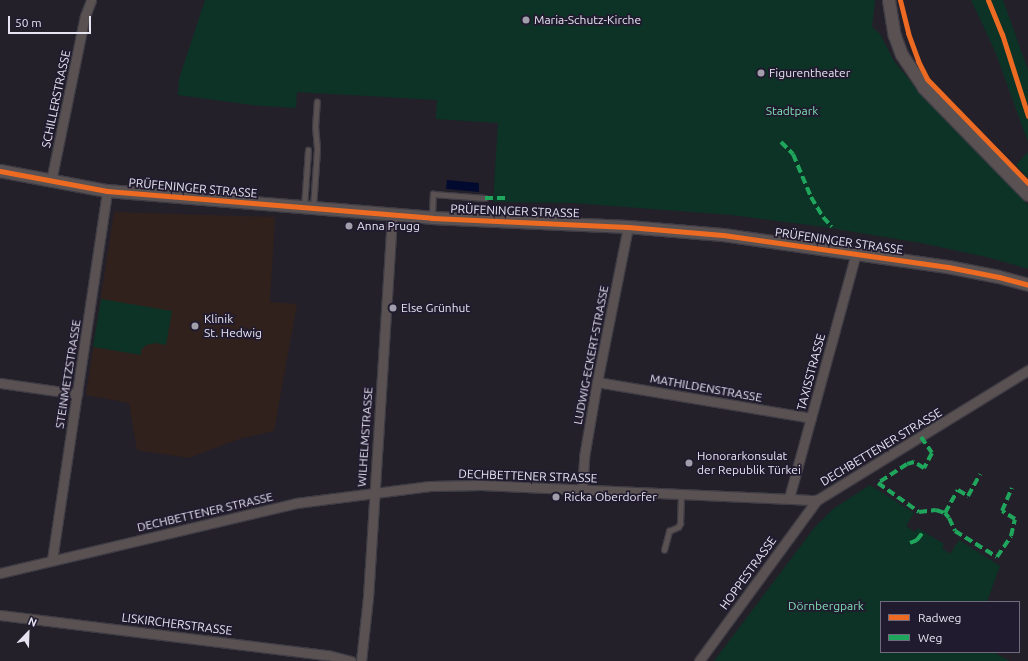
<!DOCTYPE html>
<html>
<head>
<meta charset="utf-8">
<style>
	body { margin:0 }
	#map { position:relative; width:1028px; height:661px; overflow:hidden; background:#23202a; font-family:Ubuntu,sans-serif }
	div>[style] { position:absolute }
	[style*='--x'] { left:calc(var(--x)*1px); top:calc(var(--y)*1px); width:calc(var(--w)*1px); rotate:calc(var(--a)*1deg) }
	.medical>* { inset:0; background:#31211d }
	.green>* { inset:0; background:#0c3325 }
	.water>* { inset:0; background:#030a2f }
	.roads { filter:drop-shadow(1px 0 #3f3c45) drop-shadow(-1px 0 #3f3c45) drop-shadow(0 1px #3f3c45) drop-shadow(0 -1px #3f3c45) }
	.service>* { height:4.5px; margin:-2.25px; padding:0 2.25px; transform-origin:2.25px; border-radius:2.25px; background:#5a5252 }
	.minor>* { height:9px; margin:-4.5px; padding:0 4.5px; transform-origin:4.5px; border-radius:4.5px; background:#5a5252 }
	.tertiary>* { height:12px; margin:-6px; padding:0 6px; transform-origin:6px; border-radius:6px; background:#5a5252 }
	.quiet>* { height:4px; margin-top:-2px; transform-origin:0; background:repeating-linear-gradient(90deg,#20a55d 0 8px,transparent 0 12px) }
	.cycleway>* { height:5px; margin:-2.5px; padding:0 2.5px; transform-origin:2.5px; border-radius:2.5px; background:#ed6a23 }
	.dots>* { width:11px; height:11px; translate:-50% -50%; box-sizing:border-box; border:2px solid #211b2f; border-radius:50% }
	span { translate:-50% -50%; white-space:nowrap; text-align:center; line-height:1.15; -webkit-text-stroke:3.5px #211b2f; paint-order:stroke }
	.poi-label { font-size:12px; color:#e7e4f2 }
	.left { translate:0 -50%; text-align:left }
	.street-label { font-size:12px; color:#e7e4f2 }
	.park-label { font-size:12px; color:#7fe0b3 }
	.legend { position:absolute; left:880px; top:601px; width:140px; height:52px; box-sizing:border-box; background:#211b2f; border:1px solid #706b7d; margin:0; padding:5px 7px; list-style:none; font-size:12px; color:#e7e4f2 }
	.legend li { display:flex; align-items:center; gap:8px; height:20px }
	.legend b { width:20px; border:1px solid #706b7d }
	.north { position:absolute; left:8px; top:613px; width:40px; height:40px; -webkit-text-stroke:3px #211b2f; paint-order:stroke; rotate:23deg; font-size:11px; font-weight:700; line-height:16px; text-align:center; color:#e7e4f2 }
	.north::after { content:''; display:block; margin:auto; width:14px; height:18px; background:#e7e4f2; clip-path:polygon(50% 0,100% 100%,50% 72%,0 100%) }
	.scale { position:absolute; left:8px; top:16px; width:83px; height:18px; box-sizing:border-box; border:2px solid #e7e4f2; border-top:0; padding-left:5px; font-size:12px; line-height:14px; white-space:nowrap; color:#e7e4f2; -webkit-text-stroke:3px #211b2f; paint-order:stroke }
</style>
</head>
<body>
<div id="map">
	<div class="medical">
		<i style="clip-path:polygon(114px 212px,275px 217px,270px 302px,297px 304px,274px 431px,239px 439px,189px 458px,137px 450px,129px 403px,86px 395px)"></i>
	</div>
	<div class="green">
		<i style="clip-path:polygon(205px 0,875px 0,872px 27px,880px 34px,894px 61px,918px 90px,1028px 205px,1028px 269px,991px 258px,921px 243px,824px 227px,732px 215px,573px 203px,493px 202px,498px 123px,436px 119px,437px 100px,297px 92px,296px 108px,252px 105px,178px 95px,179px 79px)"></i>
		<i style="clip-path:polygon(971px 0,1003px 0,1028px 70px,1028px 142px,995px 51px)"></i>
		<i style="clip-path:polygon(1028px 152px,1028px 178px,1016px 165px)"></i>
		<i style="clip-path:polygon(101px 299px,172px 311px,166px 345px,156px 343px,146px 345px,141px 350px,141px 355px,93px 347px)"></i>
		<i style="clip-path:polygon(870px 485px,914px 513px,906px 526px,915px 532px,918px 528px,944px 544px,942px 548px,950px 554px,959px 540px,1000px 566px,987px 602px,881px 602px,881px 652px,993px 652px,1010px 661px,714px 661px,815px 527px,833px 509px)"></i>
	</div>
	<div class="water">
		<i style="clip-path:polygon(447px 180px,479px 183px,479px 192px,446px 189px)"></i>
	</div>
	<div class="roads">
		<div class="service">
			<i style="--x:304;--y:207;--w:57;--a:-86"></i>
			<i style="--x:313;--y:208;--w:59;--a:-86.1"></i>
			<i style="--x:317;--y:149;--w:21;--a:-95"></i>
			<i style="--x:315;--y:128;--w:26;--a:-86"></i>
			<i style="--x:432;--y:218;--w:24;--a:-88"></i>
			<i style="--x:433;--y:194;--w:52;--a:4.4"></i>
			<i style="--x:664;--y:550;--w:20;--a:-75"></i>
			<i style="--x:669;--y:531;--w:10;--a:-24"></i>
			<i style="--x:678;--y:527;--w:4;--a:-56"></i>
			<i style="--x:680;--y:524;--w:30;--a:-88"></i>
		</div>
		<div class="minor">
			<i style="--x:51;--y:181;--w:168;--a:-78.4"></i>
			<i style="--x:85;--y:16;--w:17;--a:-69"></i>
			<i style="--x:597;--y:382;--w:217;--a:9.5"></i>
			<i style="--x:0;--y:383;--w:78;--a:8.1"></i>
			<i style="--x:582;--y:489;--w:32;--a:-86"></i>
			<i style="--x:584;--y:457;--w:76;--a:-80.2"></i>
			<i style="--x:597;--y:382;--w:158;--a:-78.7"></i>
			<i style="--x:789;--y:498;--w:254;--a:-74.7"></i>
			<i style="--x:52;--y:560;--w:373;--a:-81.5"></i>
			<i style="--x:0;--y:573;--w:304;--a:-13.3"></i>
			<i style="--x:296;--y:503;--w:135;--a:-7.2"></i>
			<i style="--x:430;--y:486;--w:51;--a:-1.1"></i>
			<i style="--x:481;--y:485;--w:336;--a:2.6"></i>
			<i style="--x:817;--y:500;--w:248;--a:-31.6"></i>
			<i style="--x:0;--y:615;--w:330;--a:7"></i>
			<i style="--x:328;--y:655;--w:24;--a:15"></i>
			<i style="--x:361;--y:661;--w:63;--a:-83.7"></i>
			<i style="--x:368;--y:598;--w:384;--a:-86.4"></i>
			<i style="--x:699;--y:661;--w:200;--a:-53.8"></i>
		</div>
		<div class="tertiary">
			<i style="--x:889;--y:0;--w:36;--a:81"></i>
			<i style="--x:895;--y:36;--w:20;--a:70"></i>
			<i style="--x:902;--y:55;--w:40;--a:56"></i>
			<i style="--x:924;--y:88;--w:149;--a:45.8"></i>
			<i style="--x:0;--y:171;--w:109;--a:10.6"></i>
			<i style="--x:107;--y:191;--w:326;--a:4.7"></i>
			<i style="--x:432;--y:218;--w:196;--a:2.6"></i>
			<i style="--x:628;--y:227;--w:95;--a:4.8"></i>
			<i style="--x:723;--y:235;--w:227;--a:8.1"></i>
			<i style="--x:948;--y:267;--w:52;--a:11.1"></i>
			<i style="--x:999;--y:277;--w:30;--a:15"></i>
		</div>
	</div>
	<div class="quiet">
		<i style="--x:781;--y:142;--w:17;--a:45"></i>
		<i style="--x:793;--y:154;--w:47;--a:67.3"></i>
		<i style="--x:811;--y:197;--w:23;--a:59"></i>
		<i style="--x:823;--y:217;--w:13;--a:48"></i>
		<i style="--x:485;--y:198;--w:20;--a:0"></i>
		<i style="--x:921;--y:437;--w:19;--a:55"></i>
		<i style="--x:932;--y:453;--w:17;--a:118"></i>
		<i style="--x:924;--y:468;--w:12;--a:-149"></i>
		<i style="--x:914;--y:462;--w:7;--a:164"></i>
		<i style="--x:907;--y:464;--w:35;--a:147"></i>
		<i style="--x:878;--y:483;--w:50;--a:35.3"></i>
		<i style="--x:919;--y:512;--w:17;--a:-7"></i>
		<i style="--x:936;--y:510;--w:9;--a:18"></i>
		<i style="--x:945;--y:513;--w:6;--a:51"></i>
		<i style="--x:949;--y:518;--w:14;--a:65"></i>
		<i style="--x:955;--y:531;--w:49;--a:31.8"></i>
		<i style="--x:997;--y:557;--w:25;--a:-56"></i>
		<i style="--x:1011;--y:536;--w:17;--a:-77"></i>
		<i style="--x:1015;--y:519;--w:15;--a:-148"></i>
		<i style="--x:1002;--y:511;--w:25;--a:-67"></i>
		<i style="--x:945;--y:513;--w:26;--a:-61"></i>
		<i style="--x:958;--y:490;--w:12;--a:31"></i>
		<i style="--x:968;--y:496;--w:25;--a:-61"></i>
		<i style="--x:910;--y:543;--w:8;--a:-23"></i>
		<i style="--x:917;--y:540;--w:10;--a:-53"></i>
	</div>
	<div class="cycleway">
		<i style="--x:900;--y:0;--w:34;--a:76"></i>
		<i style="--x:908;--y:33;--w:30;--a:70"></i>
		<i style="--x:918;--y:61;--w:20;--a:63"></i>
		<i style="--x:927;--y:79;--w:145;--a:45.8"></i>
		<i style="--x:988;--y:0;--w:37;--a:68"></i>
		<i style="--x:1002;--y:34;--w:86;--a:72.4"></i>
		<i style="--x:0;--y:171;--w:109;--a:10.6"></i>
		<i style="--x:107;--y:191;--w:326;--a:4.7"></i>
		<i style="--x:432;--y:218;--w:196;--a:2.6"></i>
		<i style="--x:628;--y:227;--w:95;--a:4.8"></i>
		<i style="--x:723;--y:235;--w:227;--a:8.1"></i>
		<i style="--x:948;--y:267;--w:52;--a:11.1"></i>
		<i style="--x:999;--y:277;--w:30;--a:15"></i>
	</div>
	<div class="dots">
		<i style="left:526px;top:20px;background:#a29fac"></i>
		<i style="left:761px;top:73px;background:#a29fac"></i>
		<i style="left:349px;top:226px;background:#a29fac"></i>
		<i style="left:393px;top:308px;background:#a29fac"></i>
		<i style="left:195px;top:326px;background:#a29fac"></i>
		<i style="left:689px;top:463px;background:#a29fac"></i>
		<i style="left:556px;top:497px;background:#a29fac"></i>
	</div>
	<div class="poi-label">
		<span class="left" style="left:534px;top:20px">Maria-Schutz-Kirche</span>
		<span class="left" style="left:769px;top:73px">Figurentheater</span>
		<span class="left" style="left:357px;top:226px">Anna Prugg</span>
		<span class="left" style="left:401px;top:308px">Else Grünhut</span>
		<span class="left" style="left:204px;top:326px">Klinik<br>St. Hedwig</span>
		<span class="left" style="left:697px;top:463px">Honorarkonsulat<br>der Republik Türkei</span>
		<span class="left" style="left:564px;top:497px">Ricka Oberdorfer</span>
	</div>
	<div class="street-label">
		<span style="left:56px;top:99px;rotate:-78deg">SCHILLERSTRASSE</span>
		<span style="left:193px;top:188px;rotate:5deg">PRÜFENINGER STRASSE</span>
		<span style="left:515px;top:211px;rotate:2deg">PRÜFENINGER STRASSE</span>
		<span style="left:839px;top:241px;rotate:8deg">PRÜFENINGER STRASSE</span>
		<span style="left:591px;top:355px;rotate:-79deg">LUDWIG-ECKERT-STRASSE</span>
		<span style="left:811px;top:372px;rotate:-75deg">TAXISSTRASSE</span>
		<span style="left:68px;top:374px;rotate:-81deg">STEINMETZSTRASSE</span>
		<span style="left:706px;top:388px;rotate:10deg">MATHILDENSTRASSE</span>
		<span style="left:365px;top:437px;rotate:-86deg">WILHELMSTRASSE</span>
		<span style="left:881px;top:447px;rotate:-31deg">DECHBETTENER STRASSE</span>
		<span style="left:528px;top:476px;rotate:2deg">DECHBETTENER STRASSE</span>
		<span style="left:205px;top:512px;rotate:-13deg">DECHBETTENER STRASSE</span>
		<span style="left:748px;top:573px;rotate:-54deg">HOPPESTRASSE</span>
		<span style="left:177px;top:624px;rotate:7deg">LISKIRCHERSTRASSE</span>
	</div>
	<div class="park-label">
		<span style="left:792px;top:111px">Stadtpark</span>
		<span style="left:826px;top:606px">Dörnbergpark</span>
	</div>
	<ul class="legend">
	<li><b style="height:5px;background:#ed6a23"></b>Radweg</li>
	<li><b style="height:5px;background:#20a55d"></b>Weg</li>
	</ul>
	<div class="north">N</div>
	<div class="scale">50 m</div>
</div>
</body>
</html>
